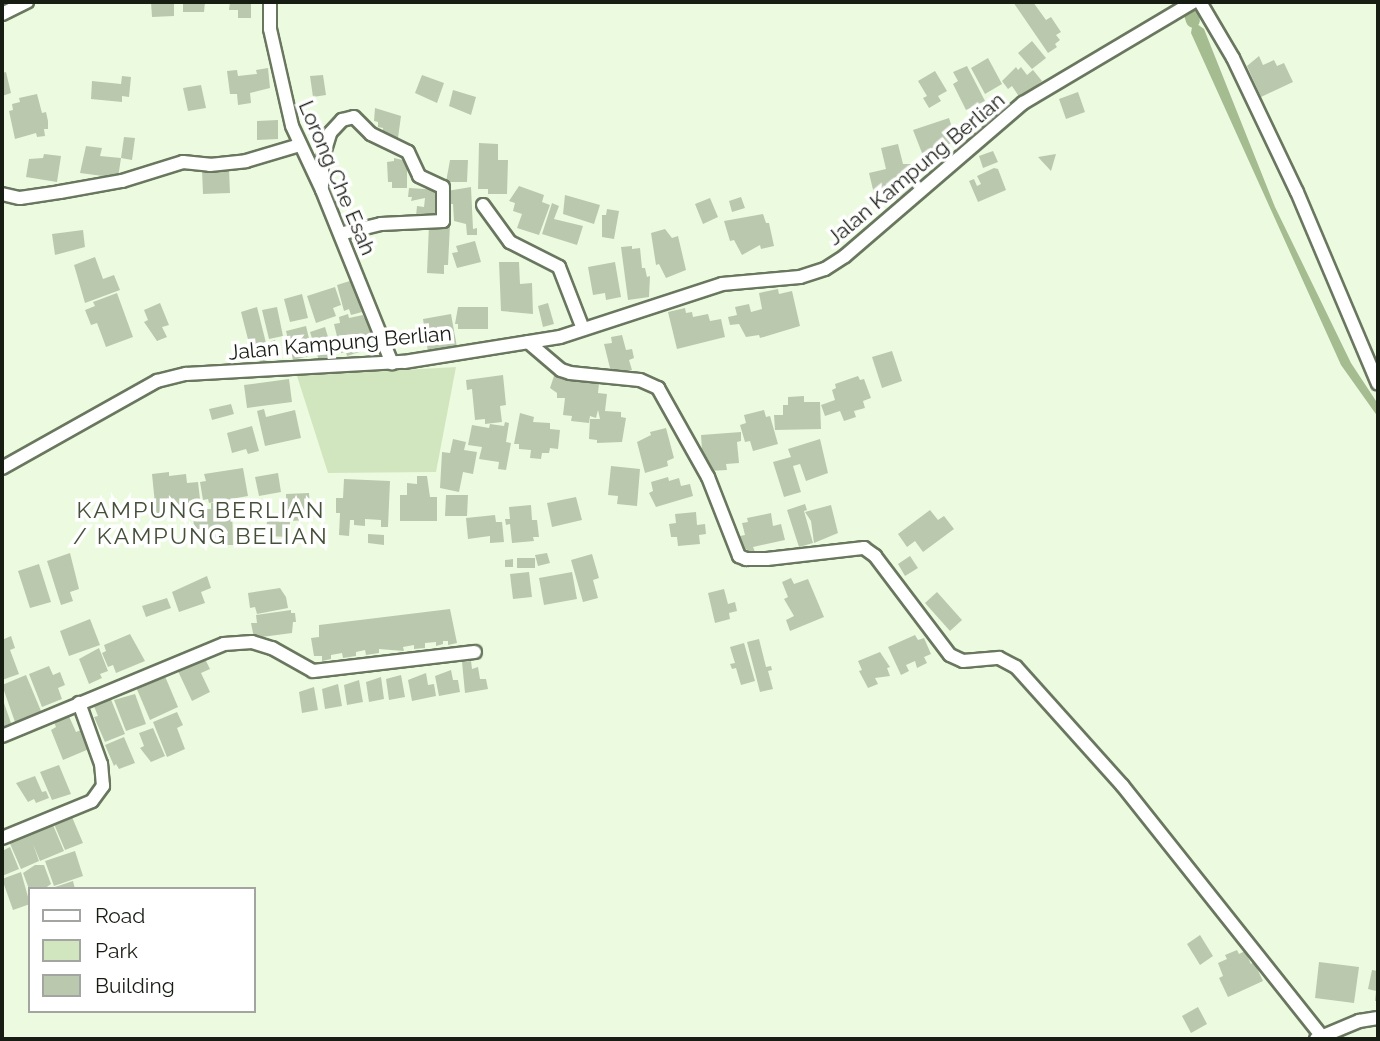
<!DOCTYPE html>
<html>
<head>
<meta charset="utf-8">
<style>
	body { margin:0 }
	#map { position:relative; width:1380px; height:1041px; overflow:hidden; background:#ecfbe0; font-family:Raleway,sans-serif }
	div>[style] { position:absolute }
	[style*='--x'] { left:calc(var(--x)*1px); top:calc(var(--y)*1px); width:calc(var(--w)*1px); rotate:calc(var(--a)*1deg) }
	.green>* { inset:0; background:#d1e6bf }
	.water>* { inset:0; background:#a5bc91 }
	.canal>* { height:14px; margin:-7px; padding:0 7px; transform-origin:7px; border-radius:7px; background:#a5bc91 }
	.building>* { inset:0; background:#bac8ae }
	.roads { filter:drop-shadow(2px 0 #6a775f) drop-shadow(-2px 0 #6a775f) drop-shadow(0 2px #6a775f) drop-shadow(0 -2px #6a775f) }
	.street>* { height:12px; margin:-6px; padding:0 6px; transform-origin:6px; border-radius:6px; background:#fff }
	span { translate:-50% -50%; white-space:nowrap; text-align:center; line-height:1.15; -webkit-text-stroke:7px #fff; paint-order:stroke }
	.street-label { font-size:21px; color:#181d14 }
	.neighbourhood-label { font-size:23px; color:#45503a; letter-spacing:2px }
	.frame { position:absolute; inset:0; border:4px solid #181d14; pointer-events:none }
	.legend { position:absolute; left:28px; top:887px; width:228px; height:126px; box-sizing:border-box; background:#fff; border:2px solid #a3a5a1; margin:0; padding:9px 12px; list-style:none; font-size:21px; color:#181d14 }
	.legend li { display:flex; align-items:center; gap:14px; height:35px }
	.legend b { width:35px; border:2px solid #a3a5a1 }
</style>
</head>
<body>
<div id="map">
	<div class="green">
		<i style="clip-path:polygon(456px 367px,436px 472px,328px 473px,297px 376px)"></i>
	</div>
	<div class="water">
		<i style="clip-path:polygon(1193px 21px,1204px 29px,1275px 207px,1351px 363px,1378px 404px,1378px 417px,1341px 365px,1191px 33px)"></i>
	</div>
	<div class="canal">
		<i style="--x:1190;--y:11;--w:10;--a:73"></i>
	</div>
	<div class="building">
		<i style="clip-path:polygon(151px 2px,174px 2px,174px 16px,152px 17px)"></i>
		<i style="clip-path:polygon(183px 2px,205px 2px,204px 12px,183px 12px)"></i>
		<i style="clip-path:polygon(230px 2px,251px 2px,251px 18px,238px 18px,238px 10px,229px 10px)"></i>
		<i style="clip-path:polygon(1013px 2px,1033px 2px,1046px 20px,1051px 17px,1061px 32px,1056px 35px,1060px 40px,1055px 44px,1057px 47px,1048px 53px)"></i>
		<i style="clip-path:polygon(1032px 41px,1046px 58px,1032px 69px,1018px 53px)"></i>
		<i style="clip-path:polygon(1259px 56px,1263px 65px,1274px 60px,1277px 66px,1284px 63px,1293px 82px,1261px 97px,1247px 66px)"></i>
		<i style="clip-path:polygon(988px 58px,1002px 84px,985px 94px,971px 68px)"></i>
		<i style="clip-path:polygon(967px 66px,985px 101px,966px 110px,953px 84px,958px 81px,953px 72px)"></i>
		<i style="clip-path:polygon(1016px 67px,1018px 70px,1021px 67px,1027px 75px,1033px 70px,1042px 81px,1020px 98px,1012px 86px,1008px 89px,1002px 81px)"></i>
		<i style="clip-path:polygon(268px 68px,270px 88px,250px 93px,251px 103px,238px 105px,237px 94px,230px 94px,227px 71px,237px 70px,238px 76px,257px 74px,256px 70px)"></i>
		<i style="clip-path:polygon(935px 71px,947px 91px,938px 96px,941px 101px,929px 108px,923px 98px,927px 96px,918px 81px)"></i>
		<i style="clip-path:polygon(6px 72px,11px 93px,2px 96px,2px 73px)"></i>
		<i style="clip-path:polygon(323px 75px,326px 95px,313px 97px,310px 76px)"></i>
		<i style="clip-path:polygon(422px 75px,444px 83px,437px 103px,415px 93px)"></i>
		<i style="clip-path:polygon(122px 76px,131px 77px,129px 97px,122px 96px,122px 102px,91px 99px,92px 81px,121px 84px)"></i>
		<i style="clip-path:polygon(201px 85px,206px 108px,188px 111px,183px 88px)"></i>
		<i style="clip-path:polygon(453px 90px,476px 97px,471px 115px,449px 106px)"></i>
		<i style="clip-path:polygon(1078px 92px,1085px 112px,1066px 119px,1059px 99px)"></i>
		<i style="clip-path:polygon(37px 94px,42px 113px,46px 112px,48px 121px,48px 129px,44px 129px,45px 136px,37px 137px,36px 133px,15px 139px,9px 111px,13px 110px,12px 104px,20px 102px,19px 98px)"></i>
		<i style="clip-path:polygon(375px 108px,401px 116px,398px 138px,382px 137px,383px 128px,378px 127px,378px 122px,374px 121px)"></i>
		<i style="clip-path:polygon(949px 118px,954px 134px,950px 135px,952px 143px,922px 153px,913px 130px)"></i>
		<i style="clip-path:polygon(278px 120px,278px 139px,257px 140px,257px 121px)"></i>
		<i style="clip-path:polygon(124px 137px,135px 138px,132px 160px,121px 158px)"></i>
		<i style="clip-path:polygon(479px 143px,498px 144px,498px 160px,508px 160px,507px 194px,488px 194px,488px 189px,478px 189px)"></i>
		<i style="clip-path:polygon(898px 144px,903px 164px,911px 164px,916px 187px,910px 189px,911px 194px,891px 200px,889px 195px,875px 198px,869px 173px,886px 169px,881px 148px)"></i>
		<i style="clip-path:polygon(86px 146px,102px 148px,100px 156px,121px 158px,118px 178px,80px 173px)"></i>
		<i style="clip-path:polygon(993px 151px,998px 162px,983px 168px,979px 156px)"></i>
		<i style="clip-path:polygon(44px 154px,61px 156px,57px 182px,26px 177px,29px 159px,43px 158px)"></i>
		<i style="clip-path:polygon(1056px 154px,1051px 171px,1038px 157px)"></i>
		<i style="clip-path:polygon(394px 158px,407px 161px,407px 188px,392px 188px,392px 182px,388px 182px,387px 162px,394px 161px)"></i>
		<i style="clip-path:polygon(450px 160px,468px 160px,467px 182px,446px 182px)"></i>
		<i style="clip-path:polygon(994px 168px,998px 169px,1006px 190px,978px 202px,969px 181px,974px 179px,977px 186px,981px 184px,977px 176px)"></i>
		<i style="clip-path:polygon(229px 169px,230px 193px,203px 194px,202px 170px)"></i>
		<i style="clip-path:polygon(519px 186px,544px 195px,542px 202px,550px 205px,539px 235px,517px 228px,522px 214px,513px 211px,515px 203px,509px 201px)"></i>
		<i style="clip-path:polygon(471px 187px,473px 229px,477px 228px,477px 235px,467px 235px,466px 224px,454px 221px,453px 204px,447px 204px,447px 191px)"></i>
		<i style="clip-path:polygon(409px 188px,440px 190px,437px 221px,416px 216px,417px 206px,424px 207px,425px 198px,411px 201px,412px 197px,408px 197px)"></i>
		<i style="clip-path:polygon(565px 195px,600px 205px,594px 224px,563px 214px)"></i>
		<i style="clip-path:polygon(741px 197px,745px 208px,732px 212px,729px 201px)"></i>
		<i style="clip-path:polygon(710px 198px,718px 217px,703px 224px,695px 204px)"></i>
		<i style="clip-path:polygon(552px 203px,559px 206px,554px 219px,583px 226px,577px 245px,542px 234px)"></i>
		<i style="clip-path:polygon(607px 209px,619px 211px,614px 239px,602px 237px,602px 215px,606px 215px)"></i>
		<i style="clip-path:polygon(763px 214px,766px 223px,769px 223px,774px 246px,761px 249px,760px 245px,742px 255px,734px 240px,730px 241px,724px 221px)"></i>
		<i style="clip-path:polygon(429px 224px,450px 225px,448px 265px,444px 265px,444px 274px,427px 273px)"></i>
		<i style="clip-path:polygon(665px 229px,672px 238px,678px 236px,686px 270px,666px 278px,659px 264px,656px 265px,651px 233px)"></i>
		<i style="clip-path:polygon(83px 230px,85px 247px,55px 255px,52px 234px)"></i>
		<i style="clip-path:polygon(475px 241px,481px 262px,457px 268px,452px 253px,458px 252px,456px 246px)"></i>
		<i style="clip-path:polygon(632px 246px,632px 249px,640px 248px,642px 268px,645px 268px,647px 277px,650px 276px,649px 297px,628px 300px,621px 247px)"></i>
		<i style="clip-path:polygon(95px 257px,103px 279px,114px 275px,120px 290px,85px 303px,74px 265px)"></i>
		<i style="clip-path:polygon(499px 262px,519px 262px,520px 284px,532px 283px,533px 314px,501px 311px)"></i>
		<i style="clip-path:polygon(615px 262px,621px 297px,606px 300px,605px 293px,593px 295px,588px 267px)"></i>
		<i style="clip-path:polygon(353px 280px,362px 312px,351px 315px,349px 309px,344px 311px,337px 285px)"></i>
		<i style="clip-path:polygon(335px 287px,341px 305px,333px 308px,336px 316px,316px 323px,307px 296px)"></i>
		<i style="clip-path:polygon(778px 289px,779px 294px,792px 291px,800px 326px,760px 338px,759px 335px,746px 337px,739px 324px,730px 325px,728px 317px,737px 315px,735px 307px,749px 304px,751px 312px,762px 309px,759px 293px)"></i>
		<i style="clip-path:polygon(117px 293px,133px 337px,106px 347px,97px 323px,91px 325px,85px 310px,95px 306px,93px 302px)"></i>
		<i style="clip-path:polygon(302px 294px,308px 318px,290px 322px,284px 299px)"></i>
		<i style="clip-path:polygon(160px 303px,169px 325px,162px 327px,167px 337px,157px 341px,144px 322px,148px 320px,144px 310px)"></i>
		<i style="clip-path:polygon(548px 303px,554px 324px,543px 327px,538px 306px)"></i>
		<i style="clip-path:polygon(257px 307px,266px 343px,275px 340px,279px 357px,260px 362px,258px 353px,252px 355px,241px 312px)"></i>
		<i style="clip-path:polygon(277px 307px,283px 336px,269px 339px,262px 310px)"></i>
		<i style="clip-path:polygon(458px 307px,488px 307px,488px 329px,458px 329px,458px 324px,455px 324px)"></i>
		<i style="clip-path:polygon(685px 308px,686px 313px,692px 312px,693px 317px,708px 314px,710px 321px,721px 319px,725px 337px,677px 349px,668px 312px)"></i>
		<i style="clip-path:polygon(348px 314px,349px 318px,363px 315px,364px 318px,371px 317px,378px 346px,347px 356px,346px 352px,341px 353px,334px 324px,340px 323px,339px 317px)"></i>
		<i style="clip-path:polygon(451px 314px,457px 347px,428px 352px,423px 319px)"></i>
		<i style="clip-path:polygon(306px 326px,313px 355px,293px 360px,286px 331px)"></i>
		<i style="clip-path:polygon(325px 327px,335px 360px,320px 364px,310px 332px)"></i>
		<i style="clip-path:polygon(622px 335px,626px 350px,632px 349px,634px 358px,629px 360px,632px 370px,611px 372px,604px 344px,612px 343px,611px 337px)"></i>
		<i style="clip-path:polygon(892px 351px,902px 381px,882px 388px,872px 357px)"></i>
		<i style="clip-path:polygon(503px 375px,506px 405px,500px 406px,502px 422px,485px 424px,485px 419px,475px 420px,472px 389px,467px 390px,466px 380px)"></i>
		<i style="clip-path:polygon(554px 376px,599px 384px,598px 393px,607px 394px,605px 411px,621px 412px,621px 417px,626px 418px,622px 442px,597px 443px,597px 440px,589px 439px,590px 419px,600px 419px,598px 410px,596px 418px,590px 416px,589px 423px,571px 421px,572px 416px,563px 415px,565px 398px,557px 398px,557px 393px,550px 388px)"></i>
		<i style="clip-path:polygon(858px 376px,860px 380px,864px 379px,871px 398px,863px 401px,865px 408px,854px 411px,856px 417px,844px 421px,840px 411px,825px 416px,821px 405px,835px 400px,832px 390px,836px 388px,835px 384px)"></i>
		<i style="clip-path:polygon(289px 379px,292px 402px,247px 408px,244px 385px)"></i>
		<i style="clip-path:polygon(804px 396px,804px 402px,820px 402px,821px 429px,775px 430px,774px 415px,783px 415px,783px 405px,788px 405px,788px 397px)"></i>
		<i style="clip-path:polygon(231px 404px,234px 414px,212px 420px,209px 409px)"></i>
		<i style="clip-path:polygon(264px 409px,266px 417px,295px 410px,301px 438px,265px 446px,257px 411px)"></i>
		<i style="clip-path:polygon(764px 410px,766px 417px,770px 416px,778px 444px,753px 451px,750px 441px,745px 442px,740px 425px,746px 423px,744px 415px)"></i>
		<i style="clip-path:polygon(520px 413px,534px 417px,533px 422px,550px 423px,550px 429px,560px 430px,558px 449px,550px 448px,549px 453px,542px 453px,541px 459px,530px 458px,531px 450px,519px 449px,519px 444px,514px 444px)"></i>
		<i style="clip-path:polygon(505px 422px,509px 423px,506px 442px,511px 443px,506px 470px,498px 469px,499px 462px,479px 459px,482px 447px,468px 445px,472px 425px,489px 428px,490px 424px,504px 426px)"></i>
		<i style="clip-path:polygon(252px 426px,259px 451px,248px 454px,246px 449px,232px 453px,227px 433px)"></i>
		<i style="clip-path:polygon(666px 428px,674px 458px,667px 461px,668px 466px,645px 473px,637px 442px,651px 435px,650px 432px)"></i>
		<i style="clip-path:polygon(741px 432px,741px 441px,737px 442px,739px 463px,726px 464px,727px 470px,708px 471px,703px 466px,701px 435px)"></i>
		<i style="clip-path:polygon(453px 439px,466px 442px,464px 450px,477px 452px,473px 474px,463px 472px,459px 492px,440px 488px,442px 452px,450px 453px)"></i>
		<i style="clip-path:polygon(820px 439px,828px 473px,806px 481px,800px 464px,793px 466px,801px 492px,784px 497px,773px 462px,791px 457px,788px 449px)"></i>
		<i style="clip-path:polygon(611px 466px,640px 469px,637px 506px,617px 504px,618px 496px,608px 495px)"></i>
		<i style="clip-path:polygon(243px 468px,248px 496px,209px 503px,208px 499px,203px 500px,200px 482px,206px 481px,204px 474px)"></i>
		<i style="clip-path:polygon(169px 472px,169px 476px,186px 474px,187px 483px,198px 482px,200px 499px,189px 501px,190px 506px,156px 514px,152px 474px)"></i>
		<i style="clip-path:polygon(278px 473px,281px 492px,259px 496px,255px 477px)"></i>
		<i style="clip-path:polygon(417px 476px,427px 476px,430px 497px,437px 497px,437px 521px,400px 521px,400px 495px,407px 495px,407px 483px,417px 484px)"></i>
		<i style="clip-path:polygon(668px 477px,669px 481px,679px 478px,681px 486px,690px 484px,693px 496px,656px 507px,649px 493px,653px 491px,651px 482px)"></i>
		<i style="clip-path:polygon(344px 479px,390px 481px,388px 527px,381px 527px,381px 520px,365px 519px,365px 526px,354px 525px,354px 520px,350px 520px,349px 536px,339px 535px,340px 513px,336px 513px,336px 498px,343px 498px)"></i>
		<i style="clip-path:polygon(309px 493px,311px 520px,287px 521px,286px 494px)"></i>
		<i style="clip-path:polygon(446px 495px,468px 495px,467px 516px,445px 516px)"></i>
		<i style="clip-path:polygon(576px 497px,582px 520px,552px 527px,547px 503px)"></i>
		<i style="clip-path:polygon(211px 503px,232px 503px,233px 545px,215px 545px,215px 535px,204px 535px,204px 529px,194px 529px,193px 509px,211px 509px)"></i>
		<i style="clip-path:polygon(805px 504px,807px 510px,804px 511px,813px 543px,799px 547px,787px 510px)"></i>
		<i style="clip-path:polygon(531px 505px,532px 520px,537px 520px,539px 537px,533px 537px,534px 541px,512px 543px,510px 524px,506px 525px,505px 519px,510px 519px,509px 507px)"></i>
		<i style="clip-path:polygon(831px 505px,838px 533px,814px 543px,811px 521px,805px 512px)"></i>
		<i style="clip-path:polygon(930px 510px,938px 520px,944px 516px,954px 529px,923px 552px,915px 541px,907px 547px,898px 534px)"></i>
		<i style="clip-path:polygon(696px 512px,697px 525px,705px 524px,706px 534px,699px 535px,700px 544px,678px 546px,677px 537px,671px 537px,669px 524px,676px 523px,675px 514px)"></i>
		<i style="clip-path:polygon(771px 513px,773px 526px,781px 524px,785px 540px,753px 547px,755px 552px,748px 553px,747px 549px,743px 549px,740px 536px,745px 535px,742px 523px,748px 522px,747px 518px)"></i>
		<i style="clip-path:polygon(495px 515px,496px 522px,502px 522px,504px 542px,490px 543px,490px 536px,468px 539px,466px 518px)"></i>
		<i style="clip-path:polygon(267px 520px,290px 522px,289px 537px,266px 536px)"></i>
		<i style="clip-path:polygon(368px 534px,384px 535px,384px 545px,368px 543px)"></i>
		<i style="clip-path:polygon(70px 553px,79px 589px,70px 592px,73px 601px,61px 605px,47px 561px)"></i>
		<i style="clip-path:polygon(547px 553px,550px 563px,538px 566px,535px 555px)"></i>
		<i style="clip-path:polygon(592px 554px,599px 578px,593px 580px,598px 598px,583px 602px,571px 560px)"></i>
		<i style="clip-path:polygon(910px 556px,918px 568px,905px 576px,898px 564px)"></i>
		<i style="clip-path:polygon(517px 558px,535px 558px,535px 568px,517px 568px)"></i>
		<i style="clip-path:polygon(513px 559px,513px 567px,505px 567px,505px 560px)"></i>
		<i style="clip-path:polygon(39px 564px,51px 602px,30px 608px,18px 571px)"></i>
		<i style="clip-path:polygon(529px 572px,532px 597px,513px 599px,510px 574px)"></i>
		<i style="clip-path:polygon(572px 572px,577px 599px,544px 605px,539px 578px)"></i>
		<i style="clip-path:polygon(207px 576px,211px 588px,201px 592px,205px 603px,179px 612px,172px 592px)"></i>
		<i style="clip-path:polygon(791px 578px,794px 584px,808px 579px,824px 617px,790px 631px,786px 620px,794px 616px,784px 599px,788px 597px,782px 582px)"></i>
		<i style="clip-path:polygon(280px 588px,286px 597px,288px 608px,257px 614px,255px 607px,250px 608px,248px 593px)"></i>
		<i style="clip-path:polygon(724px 589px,728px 604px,735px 602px,737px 611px,729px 613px,730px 619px,715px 623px,708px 593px)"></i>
		<i style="clip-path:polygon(937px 592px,962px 620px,950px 631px,925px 603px)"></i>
		<i style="clip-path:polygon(167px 598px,171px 608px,146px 617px,142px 606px)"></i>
		<i style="clip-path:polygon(450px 609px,457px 643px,448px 645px,448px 641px,443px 641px,443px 644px,436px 646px,436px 642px,425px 643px,425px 648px,414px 649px,414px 645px,403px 647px,404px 651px,379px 649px,379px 653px,366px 655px,365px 650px,356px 652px,356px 656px,343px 658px,342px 653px,331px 655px,331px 659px,322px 661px,322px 656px,314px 656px,311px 638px,319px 637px,319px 625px)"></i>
		<i style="clip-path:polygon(291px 610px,291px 613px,295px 613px,296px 622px,293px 622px,292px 633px,254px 638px,251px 623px,257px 623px,256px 615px)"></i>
		<i style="clip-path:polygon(90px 619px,100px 645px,69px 656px,60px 631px)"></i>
		<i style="clip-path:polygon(130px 634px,145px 661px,116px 673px,113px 665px,108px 667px,102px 653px,106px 651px,104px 645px)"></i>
		<i style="clip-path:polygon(915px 635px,918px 640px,924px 638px,931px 654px,924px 657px,927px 663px,917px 668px,915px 661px,906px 665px,909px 671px,901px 675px,888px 647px)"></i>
		<i style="clip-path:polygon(11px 636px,15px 648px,10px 650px,19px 674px,2px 680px,2px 640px)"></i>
		<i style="clip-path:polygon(759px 639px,766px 667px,771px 666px,772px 670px,768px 671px,773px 689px,760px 692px,747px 642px)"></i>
		<i style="clip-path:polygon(744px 643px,755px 681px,741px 685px,736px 668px,732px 669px,730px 664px,735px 663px,730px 647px)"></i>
		<i style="clip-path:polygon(99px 648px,108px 671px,100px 674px,102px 678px,89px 684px,79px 659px)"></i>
		<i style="clip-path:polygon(880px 652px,890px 667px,887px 668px,890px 676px,875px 678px,878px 684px,868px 688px,859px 671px,862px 670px,858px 661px)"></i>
		<i style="clip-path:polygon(204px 657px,210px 669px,201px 673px,210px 692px,192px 701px,177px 669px)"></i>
		<i style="clip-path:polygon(471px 661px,472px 669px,478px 667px,480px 679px,486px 679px,488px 689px,465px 693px,462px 662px)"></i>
		<i style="clip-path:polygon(49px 666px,53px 675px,60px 672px,65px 685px,58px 688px,62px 699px,42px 707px,29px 674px)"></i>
		<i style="clip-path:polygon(451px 670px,453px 680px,458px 680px,460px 692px,439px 696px,435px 676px)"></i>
		<i style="clip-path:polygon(426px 673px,428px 685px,434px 684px,436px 696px,412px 701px,408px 680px)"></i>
		<i style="clip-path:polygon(164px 674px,178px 707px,150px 720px,136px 687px)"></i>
		<i style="clip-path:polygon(26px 675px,41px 711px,15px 722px,2px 685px)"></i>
		<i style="clip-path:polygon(401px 675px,405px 697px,389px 700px,386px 679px)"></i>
		<i style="clip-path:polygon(381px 677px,384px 699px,369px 702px,366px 682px)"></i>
		<i style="clip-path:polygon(359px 680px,363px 702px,347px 705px,344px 685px)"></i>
		<i style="clip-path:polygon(338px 684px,342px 706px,325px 709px,322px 689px)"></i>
		<i style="clip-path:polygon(314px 687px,318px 710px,302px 713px,299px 692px)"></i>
		<i style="clip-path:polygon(135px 694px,146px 724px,126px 731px,114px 700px)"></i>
		<i style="clip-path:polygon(110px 697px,125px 734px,105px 742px,94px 717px,98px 716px,93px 704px)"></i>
		<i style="clip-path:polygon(4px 703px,11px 723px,2px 727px,2px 704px)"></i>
		<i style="clip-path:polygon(177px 712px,183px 725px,177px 728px,185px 749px,167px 757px,153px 722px)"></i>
		<i style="clip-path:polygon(68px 714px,76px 732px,81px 730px,89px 749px,63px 760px,51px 730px,56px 727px,53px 720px)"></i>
		<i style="clip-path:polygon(153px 728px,165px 756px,151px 762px,140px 748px,144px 746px,139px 733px)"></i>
		<i style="clip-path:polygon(124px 737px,135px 763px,119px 769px,116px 764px,114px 766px,105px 745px)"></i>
		<i style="clip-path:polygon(59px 765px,71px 794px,52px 800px,40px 772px)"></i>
		<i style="clip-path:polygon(35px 776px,42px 792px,46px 791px,49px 798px,36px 803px,34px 799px,28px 802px,16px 783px)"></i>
		<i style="clip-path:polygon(65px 816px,67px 819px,72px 817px,83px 843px,65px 850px,54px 824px,55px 820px)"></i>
		<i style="clip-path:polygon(46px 824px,48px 827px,53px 825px,64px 851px,40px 861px,33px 844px,39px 861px,21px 869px,8px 839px,27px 832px,28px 835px,30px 831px)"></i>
		<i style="clip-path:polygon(10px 847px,19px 869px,2px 876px,2px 851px)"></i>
		<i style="clip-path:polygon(75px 851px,83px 876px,54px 886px,45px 861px)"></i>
		<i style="clip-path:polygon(35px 865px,44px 865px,51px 884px,44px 889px,29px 889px,23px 873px)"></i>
		<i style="clip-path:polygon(21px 872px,30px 904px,13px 910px,2px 879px)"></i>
		<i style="clip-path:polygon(73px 881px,75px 889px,52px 889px,52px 888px)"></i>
		<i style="clip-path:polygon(1200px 935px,1213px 956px,1200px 965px,1187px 944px)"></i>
		<i style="clip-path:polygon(1237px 950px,1239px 954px,1245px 951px,1251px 964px,1254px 962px,1263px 981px,1228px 997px,1219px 978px,1223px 976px,1218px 963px,1227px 959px,1225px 955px)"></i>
		<i style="clip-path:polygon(1319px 962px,1359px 967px,1354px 1003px,1315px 998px)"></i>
		<i style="clip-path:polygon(1372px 970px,1378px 971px,1378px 1001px,1375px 1001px,1376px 991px,1368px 989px)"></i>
		<i style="clip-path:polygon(1198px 1007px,1207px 1024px,1191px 1033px,1182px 1016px)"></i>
	</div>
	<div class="roads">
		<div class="street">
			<i style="--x:270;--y:2;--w:27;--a:90"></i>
			<i style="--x:270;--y:29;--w:99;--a:77.2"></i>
			<i style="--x:292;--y:126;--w:71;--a:64.9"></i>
			<i style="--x:322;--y:190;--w:187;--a:68"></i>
			<i style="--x:1200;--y:2;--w:65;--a:59.5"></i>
			<i style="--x:1233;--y:58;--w:148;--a:64.5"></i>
			<i style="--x:1297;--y:192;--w:208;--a:67.1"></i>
			<i style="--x:2;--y:14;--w:28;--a:-26"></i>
			<i style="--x:322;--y:186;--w:26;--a:-90"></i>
			<i style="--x:322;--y:160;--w:28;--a:-73"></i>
			<i style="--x:330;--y:133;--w:18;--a:-47"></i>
			<i style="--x:342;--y:120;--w:12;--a:-14"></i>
			<i style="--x:354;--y:117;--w:24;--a:45"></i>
			<i style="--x:371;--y:134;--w:41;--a:25.9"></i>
			<i style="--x:408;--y:152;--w:26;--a:65"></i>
			<i style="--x:419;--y:176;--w:26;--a:25"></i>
			<i style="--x:443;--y:187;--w:34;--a:90"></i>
			<i style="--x:443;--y:221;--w:62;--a:177.2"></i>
			<i style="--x:381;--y:224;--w:42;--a:166.3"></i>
			<i style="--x:2;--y:194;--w:18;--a:13"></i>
			<i style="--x:20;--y:198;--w:40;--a:-8.5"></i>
			<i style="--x:60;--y:192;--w:63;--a:-10.1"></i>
			<i style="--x:122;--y:181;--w:64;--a:-17.3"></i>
			<i style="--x:183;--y:162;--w:27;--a:6"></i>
			<i style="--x:210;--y:165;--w:36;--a:-6"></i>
			<i style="--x:246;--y:161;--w:56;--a:-16.5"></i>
			<i style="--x:483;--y:205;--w:46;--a:53.9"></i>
			<i style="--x:510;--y:242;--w:55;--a:27"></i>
			<i style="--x:559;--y:267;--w:66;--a:68.8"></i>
			<i style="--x:528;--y:342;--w:43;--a:40.3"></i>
			<i style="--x:561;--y:370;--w:9;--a:18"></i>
			<i style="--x:570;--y:373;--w:70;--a:5.7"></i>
			<i style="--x:640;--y:380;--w:20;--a:24"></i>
			<i style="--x:658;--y:388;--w:102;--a:60.7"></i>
			<i style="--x:708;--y:477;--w:85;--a:68.6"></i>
			<i style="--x:739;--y:556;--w:8;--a:23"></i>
			<i style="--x:746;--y:559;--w:21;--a:0"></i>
			<i style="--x:767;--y:559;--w:98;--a:-6.5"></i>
			<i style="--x:864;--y:548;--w:14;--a:36"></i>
			<i style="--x:875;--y:556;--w:124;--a:52.9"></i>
			<i style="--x:950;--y:655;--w:14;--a:25"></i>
			<i style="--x:963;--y:661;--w:36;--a:-5"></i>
			<i style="--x:999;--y:658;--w:19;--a:28"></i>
			<i style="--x:1016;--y:667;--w:159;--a:48.1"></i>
			<i style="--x:1122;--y:785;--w:320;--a:51.5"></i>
			<i style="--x:2;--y:468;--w:178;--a:-29.3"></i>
			<i style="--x:157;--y:381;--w:30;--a:-14"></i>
			<i style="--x:186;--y:374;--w:218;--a:-3.2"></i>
			<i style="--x:404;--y:362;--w:158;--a:-9.1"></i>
			<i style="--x:560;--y:337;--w:170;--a:-18.1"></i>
			<i style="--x:722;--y:284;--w:78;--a:-5.1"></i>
			<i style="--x:800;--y:277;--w:26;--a:-18"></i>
			<i style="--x:825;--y:269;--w:24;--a:-33"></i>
			<i style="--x:845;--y:256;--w:235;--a:-40.7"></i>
			<i style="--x:1023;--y:103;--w:198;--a:-30.7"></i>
			<i style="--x:2;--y:736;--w:240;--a:-22.5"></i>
			<i style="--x:224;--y:644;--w:28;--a:-4"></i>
			<i style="--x:252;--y:642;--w:21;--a:17"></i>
			<i style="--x:272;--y:648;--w:47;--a:29.3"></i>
			<i style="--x:313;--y:671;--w:163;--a:-6.7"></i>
			<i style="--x:2;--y:838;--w:97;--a:-22.3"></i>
			<i style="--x:92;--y:801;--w:19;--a:-54"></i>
			<i style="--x:103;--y:786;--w:22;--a:-95"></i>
			<i style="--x:101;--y:764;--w:65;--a:-109.8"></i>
			<i style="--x:1316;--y:1039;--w:47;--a:-22.7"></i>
			<i style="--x:1359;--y:1021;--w:19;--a:-9"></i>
		</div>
	</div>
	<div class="street-label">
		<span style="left:916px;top:169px;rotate:-40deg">Jalan Kampung Berlian</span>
		<span style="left:337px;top:178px;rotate:67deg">Lorong Che Esah</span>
		<span style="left:340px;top:343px;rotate:-5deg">Jalan Kampung Berlian</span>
	</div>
	<div class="neighbourhood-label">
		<span style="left:201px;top:523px">KAMPUNG BERLIAN<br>/ KAMPUNG BELIAN</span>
	</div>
	<div class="frame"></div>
	<ul class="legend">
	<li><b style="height:9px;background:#fff"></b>Road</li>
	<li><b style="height:19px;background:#d1e6bf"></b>Park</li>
	<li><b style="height:19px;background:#bac8ae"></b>Building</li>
	</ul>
</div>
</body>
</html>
